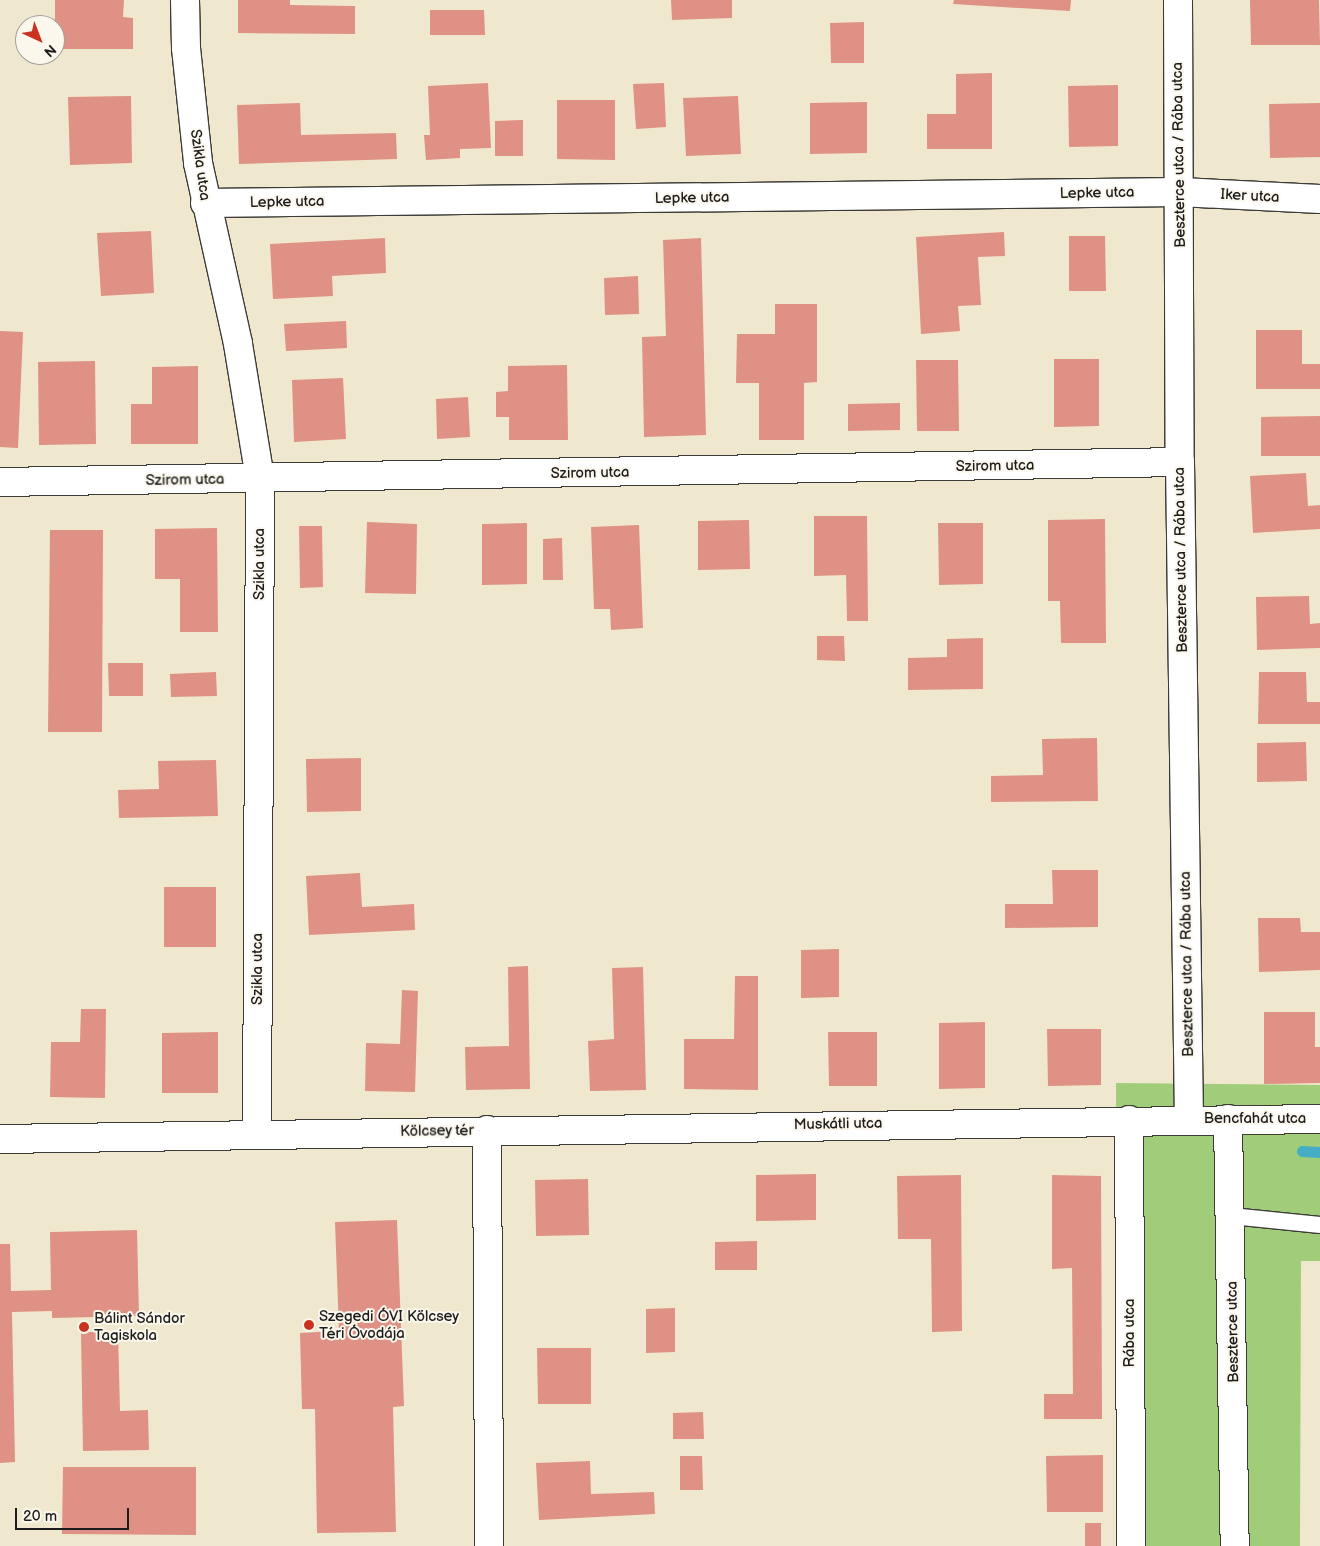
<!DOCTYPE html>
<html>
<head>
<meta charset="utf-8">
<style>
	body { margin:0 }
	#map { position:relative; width:1320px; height:1546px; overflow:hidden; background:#f0e8ce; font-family:"Balsamiq Sans",sans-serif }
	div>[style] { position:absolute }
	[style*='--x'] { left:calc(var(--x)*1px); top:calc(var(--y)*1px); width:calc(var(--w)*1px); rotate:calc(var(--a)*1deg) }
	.green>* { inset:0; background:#a1cd7a }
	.stream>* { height:11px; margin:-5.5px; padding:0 5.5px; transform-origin:5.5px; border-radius:5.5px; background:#45aec4 }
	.building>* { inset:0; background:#de9184 }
	.roads { filter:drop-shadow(1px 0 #3c3b37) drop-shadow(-1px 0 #3c3b37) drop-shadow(0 1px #3c3b37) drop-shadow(0 -1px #3c3b37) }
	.service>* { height:16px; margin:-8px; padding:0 8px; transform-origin:8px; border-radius:8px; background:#fff }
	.minor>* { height:28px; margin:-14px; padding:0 14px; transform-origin:14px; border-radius:14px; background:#fff }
	.tertiary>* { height:28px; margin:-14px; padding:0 14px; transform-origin:14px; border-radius:14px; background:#fff }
	.dots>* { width:14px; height:14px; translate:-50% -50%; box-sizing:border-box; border:2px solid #fbf7ec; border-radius:50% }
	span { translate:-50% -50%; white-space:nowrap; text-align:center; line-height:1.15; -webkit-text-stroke:4px #fbf7ec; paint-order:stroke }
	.street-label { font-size:15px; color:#1c1c1c }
	.poi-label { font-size:15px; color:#1c1c1c }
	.left { translate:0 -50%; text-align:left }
	.north { position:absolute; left:15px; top:15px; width:50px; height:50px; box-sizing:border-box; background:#fbf7ec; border:1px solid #a29f99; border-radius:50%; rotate:137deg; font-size:14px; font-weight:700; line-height:20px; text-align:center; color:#1c1c1c }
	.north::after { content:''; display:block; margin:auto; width:18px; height:22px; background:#c8321e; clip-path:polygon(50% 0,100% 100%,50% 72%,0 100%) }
	.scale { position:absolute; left:15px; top:1508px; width:114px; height:22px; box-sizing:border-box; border:2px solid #1c1c1c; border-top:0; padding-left:6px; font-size:15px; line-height:18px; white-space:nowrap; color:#1c1c1c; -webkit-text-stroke:4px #fbf7ec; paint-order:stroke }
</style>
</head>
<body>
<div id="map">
	<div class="green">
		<i style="clip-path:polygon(1116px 1083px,1320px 1085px,1320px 1261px,1301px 1261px,1300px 1546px,1118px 1546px)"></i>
	</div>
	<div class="stream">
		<i style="--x:1302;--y:1151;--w:18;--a:3"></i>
	</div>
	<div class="building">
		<i style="clip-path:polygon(55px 0,124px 0,123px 17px,133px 18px,133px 49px,55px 49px)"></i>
		<i style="clip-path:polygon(238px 0,290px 0,290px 5px,355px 6px,355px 34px,238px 33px)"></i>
		<i style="clip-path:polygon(671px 0,732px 0,732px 18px,672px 20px)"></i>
		<i style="clip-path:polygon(954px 0,1071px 0,1070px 11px,953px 4px)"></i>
		<i style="clip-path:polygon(1250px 0,1319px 0,1320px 45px,1251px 45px)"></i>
		<i style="clip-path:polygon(430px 10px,484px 10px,485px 35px,430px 35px)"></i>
		<i style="clip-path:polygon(864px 22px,864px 63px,831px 63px,830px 23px)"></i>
		<i style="clip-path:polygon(992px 73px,992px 149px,927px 149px,927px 114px,956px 114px,956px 74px)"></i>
		<i style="clip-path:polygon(488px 83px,491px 148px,460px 149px,460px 158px,426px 160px,424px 135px,430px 135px,428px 86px)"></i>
		<i style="clip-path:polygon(664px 83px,666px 127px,636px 129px,633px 84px)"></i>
		<i style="clip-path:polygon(1118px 85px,1118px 146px,1069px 147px,1068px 86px)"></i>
		<i style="clip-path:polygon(131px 96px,132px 163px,70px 165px,68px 97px)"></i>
		<i style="clip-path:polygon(738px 96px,741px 154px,686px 156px,683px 98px)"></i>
		<i style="clip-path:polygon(557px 100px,615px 100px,615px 160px,557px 159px)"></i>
		<i style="clip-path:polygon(867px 102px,867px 153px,810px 154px,810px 103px)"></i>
		<i style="clip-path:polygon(300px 103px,301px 135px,396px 133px,397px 159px,239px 164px,237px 105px)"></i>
		<i style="clip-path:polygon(1320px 103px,1320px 157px,1270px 158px,1269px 104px)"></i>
		<i style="clip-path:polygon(523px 120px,523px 156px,495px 156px,495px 121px)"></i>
		<i style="clip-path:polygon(151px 231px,154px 293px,101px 296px,97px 233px)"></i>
		<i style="clip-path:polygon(1004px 232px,1005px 256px,978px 257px,981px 305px,958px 306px,960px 331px,921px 334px,916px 237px)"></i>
		<i style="clip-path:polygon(1069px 236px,1105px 236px,1106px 291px,1069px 291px)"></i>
		<i style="clip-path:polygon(385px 238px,386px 273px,332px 276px,333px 296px,273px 299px,270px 244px)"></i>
		<i style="clip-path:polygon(701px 238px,706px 435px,644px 437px,642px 337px,666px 336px,663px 240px)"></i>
		<i style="clip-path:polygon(638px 276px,639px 314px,605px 315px,604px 278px)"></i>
		<i style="clip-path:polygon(775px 304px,817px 304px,817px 382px,804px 383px,804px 440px,759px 440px,759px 383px,736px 383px,737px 334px,775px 334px)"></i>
		<i style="clip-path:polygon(346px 321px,347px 348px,286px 351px,284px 324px)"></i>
		<i style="clip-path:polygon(1256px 330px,1302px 330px,1302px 364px,1320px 364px,1320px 389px,1256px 389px)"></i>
		<i style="clip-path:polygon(0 331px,23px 332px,18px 448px,0 447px)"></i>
		<i style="clip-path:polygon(1054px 359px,1099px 359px,1099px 426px,1054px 427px)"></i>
		<i style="clip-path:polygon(916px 360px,958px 360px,959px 431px,917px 431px)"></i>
		<i style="clip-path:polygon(95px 361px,96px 444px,39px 445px,38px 362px)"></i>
		<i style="clip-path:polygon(567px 365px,568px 440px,509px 440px,509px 417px,496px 417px,496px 392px,508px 391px,508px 366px)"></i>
		<i style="clip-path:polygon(198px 366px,198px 444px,131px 444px,131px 404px,152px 404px,152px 367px)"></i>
		<i style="clip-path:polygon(343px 378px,346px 439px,294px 442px,292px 380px)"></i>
		<i style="clip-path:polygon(468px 397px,470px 437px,437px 439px,436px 399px)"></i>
		<i style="clip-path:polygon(900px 403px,900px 430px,848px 431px,848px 404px)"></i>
		<i style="clip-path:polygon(1320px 416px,1320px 456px,1261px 456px,1261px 417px)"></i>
		<i style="clip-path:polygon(1306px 473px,1308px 506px,1320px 505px,1320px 529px,1253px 533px,1250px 476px)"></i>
		<i style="clip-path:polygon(814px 516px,867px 516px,868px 621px,847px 621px,846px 575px,814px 576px)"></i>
		<i style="clip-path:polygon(1105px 519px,1106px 643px,1061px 643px,1060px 601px,1048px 601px,1048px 520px)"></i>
		<i style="clip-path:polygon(749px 520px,750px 569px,698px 570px,698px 521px)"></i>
		<i style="clip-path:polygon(367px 522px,417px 524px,416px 594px,365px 593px)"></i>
		<i style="clip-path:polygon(527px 523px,527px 584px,482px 585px,482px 524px)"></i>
		<i style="clip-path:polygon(938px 523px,983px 523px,983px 584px,939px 585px)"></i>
		<i style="clip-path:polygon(639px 525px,643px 628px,611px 630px,610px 609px,594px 609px,591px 527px)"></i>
		<i style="clip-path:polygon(299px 526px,322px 526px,323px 587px,300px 588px)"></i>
		<i style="clip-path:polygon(217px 528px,218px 632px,180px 632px,180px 579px,155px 579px,155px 529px)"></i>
		<i style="clip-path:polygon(50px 530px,103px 530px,102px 732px,48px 732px)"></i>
		<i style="clip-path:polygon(562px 538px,563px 580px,543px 580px,543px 539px)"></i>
		<i style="clip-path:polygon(1309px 596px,1310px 624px,1320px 623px,1320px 648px,1257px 650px,1256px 597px)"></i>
		<i style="clip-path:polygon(817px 636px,844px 636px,845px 661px,817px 660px)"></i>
		<i style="clip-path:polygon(983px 638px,983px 689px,908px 690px,908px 658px,947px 657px,947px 639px)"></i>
		<i style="clip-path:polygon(108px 663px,143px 663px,143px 696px,109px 696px)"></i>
		<i style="clip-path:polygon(216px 672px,217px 696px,171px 697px,170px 674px)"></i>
		<i style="clip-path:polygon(1259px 672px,1306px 672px,1307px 702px,1320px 702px,1320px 724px,1258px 724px)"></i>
		<i style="clip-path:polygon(1097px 738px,1098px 801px,991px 802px,991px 776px,1043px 775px,1042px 739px)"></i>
		<i style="clip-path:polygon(1306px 742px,1307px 781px,1257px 782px,1257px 743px)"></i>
		<i style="clip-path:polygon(361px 758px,361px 811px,307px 812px,306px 759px)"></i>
		<i style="clip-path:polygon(216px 760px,218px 816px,119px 818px,118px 790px,159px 789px,158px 761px)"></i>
		<i style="clip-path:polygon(1052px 870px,1098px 870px,1098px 927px,1005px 928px,1005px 904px,1053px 904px)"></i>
		<i style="clip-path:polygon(360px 873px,362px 907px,414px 904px,415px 930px,309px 935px,306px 876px)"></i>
		<i style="clip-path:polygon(164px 887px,216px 887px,216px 947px,164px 947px)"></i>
		<i style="clip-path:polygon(1258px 918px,1300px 918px,1301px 932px,1320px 932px,1320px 970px,1259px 972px)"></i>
		<i style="clip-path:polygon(839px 949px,839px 997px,801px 998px,801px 950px)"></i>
		<i style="clip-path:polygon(528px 966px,530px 1089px,466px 1090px,465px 1047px,509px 1046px,508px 967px)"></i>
		<i style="clip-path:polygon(643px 967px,646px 1090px,590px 1091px,588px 1041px,614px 1039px,612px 968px)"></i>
		<i style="clip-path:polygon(735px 976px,758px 976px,758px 1090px,684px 1089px,684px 1039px,734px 1039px)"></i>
		<i style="clip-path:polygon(402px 990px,418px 991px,415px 1092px,365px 1091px,366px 1043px,400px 1044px)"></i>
		<i style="clip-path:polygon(81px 1009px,106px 1009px,105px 1098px,50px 1097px,51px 1042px,80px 1042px)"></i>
		<i style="clip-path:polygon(1264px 1012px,1315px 1012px,1315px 1047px,1320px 1047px,1320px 1083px,1264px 1084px)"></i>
		<i style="clip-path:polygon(985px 1022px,985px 1088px,939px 1089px,939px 1023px)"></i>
		<i style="clip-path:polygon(1047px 1029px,1101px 1029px,1101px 1085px,1048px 1086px)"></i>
		<i style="clip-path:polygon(218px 1032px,218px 1093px,162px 1093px,162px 1033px)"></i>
		<i style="clip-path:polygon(828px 1032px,877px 1032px,877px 1086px,829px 1086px)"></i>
		<i style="clip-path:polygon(816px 1174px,816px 1220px,756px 1221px,756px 1175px)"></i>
		<i style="clip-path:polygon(961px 1175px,962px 1331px,932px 1332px,931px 1239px,898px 1239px,897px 1176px)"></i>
		<i style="clip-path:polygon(1052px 1175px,1101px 1176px,1102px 1419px,1044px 1419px,1044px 1394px,1073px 1394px,1072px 1268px,1052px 1269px)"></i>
		<i style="clip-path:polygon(588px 1179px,589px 1235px,536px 1236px,535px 1180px)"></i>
		<i style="clip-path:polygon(397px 1220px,404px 1406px,393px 1407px,396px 1532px,317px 1533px,315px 1409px,302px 1409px,300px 1333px,339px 1331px,335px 1222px)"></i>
		<i style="clip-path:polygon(137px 1230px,139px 1316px,52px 1318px,52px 1311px,12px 1312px,15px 1462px,0 1463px,0 1244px,10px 1244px,11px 1291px,51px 1290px,50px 1232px)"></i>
		<i style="clip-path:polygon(757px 1241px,757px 1270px,715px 1270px,715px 1242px)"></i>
		<i style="clip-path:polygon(675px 1308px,675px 1352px,646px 1353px,646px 1309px)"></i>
		<i style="clip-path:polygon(81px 1332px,118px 1332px,120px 1411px,148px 1410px,149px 1450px,83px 1451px)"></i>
		<i style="clip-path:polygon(537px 1348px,591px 1348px,591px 1404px,538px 1404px)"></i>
		<i style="clip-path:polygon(703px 1412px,704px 1439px,673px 1439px,673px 1413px)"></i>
		<i style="clip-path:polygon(1103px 1455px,1103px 1512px,1047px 1512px,1046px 1456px)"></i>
		<i style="clip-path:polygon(680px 1456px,702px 1456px,703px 1490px,680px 1490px)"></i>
		<i style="clip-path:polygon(590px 1461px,591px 1494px,654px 1492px,655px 1514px,539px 1520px,536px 1463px)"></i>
		<i style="clip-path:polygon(63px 1467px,196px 1467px,196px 1535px,62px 1534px)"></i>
		<i style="clip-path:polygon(1085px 1523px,1101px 1523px,1101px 1546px,1085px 1546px)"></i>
	</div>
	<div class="roads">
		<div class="service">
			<i style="--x:1232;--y:1216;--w:88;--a:5.8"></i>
		</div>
		<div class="minor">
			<i style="--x:185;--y:0;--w:48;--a:88.8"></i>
			<i style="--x:186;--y:48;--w:116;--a:84"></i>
			<i style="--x:198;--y:163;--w:185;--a:77.5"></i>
			<i style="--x:238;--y:344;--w:137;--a:80.7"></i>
			<i style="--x:260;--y:479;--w:655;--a:90.26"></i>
			<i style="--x:1178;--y:0;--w:462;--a:89.8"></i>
			<i style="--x:1180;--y:462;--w:657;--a:89.22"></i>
			<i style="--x:205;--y:203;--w:975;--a:-0.65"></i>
			<i style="--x:1180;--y:192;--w:140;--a:2.9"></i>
			<i style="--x:0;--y:482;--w:1180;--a:-0.97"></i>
			<i style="--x:1228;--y:1119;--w:427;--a:89.1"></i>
			<i style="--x:1129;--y:1120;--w:426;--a:89.7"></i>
			<i style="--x:487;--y:1130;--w:416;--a:89.7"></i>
		</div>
		<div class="tertiary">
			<i style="--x:0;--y:1139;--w:1320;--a:-0.87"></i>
		</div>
	</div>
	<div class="dots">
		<i style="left:309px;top:1325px;background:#c8321e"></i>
		<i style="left:84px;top:1327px;background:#c8321e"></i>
	</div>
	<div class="street-label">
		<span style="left:1179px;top:155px;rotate:-91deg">Beszterce utca / Rába utca</span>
		<span style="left:200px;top:165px;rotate:82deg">Szikla utca</span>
		<span style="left:1097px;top:193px;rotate:-1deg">Lepke utca</span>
		<span style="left:1250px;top:196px;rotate:3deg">Iker utca</span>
		<span style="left:692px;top:198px;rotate:-1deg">Lepke utca</span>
		<span style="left:287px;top:202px;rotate:-1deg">Lepke utca</span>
		<span style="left:995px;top:466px;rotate:-1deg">Szirom utca</span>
		<span style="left:590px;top:473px;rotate:-1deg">Szirom utca</span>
		<span style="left:185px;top:480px;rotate:-1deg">Szirom utca</span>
		<span style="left:1181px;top:560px;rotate:-91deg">Beszterce utca / Rába utca</span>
		<span style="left:260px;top:564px;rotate:-90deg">Szikla utca</span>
		<span style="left:1187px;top:964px;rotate:-91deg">Beszterce utca / Rába utca</span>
		<span style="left:258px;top:969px;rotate:-90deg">Szikla utca</span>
		<span style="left:1255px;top:1119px">Bencfahát utca</span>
		<span style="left:838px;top:1124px;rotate:-1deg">Muskátli utca</span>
		<span style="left:437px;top:1131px;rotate:-1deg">Kölcsey tér</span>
		<span style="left:1233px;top:1332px;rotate:-91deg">Beszterce utca</span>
		<span style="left:1130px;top:1333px;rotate:-90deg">Rába utca</span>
	</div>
	<div class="poi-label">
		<span class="left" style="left:319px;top:1325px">Szegedi ÓVI Kölcsey<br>Téri Óvodája</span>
		<span class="left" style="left:94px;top:1327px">Bálint Sándor<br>Tagiskola</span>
	</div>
	<div class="north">N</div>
	<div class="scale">20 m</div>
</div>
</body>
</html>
